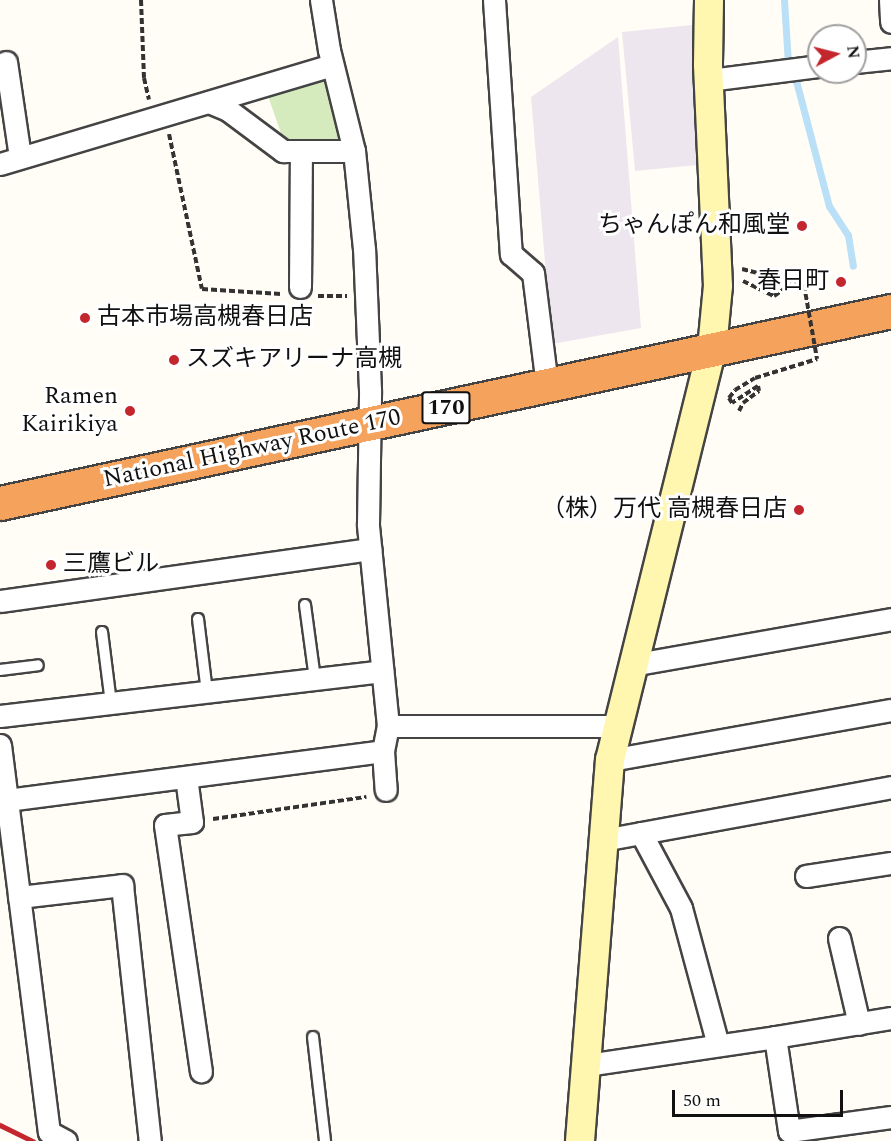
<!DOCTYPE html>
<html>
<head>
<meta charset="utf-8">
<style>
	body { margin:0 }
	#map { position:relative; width:891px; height:1141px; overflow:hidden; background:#fffdf5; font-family:Spectral,"Noto Sans JP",serif }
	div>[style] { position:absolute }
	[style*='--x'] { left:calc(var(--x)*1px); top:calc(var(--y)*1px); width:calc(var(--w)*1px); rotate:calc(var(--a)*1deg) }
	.industrial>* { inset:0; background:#eee6ef }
	.green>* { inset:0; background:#d5ebbd }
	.stream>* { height:7px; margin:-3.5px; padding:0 3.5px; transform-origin:3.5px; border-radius:3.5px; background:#b9e0f7 }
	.path>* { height:4px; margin-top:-2px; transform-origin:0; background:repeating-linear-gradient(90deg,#333 0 6px,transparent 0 9px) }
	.roads { filter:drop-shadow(2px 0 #444) drop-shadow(-2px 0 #444) drop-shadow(0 2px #444) drop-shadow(0 -2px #444) }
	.lane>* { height:10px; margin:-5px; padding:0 5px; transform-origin:5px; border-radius:5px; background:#fff }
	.street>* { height:21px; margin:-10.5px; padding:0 10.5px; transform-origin:10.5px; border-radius:10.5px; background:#fff }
	.secondary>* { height:28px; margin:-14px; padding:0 14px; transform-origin:14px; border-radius:14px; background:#fff6b0 }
	.highway>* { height:33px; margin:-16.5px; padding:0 16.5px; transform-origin:16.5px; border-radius:16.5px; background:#f5a25d }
	.rail>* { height:4.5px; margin:-2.25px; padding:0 2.25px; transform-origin:2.25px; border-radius:2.25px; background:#c4262e }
	.path-bridge>* { height:4px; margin-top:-2px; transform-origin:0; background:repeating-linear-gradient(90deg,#333 0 6px,transparent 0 9px) }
	.dots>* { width:16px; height:16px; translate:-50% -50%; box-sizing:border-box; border:3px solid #fff; border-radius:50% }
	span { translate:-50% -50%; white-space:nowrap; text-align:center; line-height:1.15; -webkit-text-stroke:6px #fff; paint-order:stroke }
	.shield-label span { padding:2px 4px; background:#fff; border:2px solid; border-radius:4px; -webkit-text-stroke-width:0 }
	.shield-label { font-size:22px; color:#111; font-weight:700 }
	.poi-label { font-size:24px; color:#111 }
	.right { translate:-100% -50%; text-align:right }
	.left { translate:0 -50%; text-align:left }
	.street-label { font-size:24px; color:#111 }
	.north { position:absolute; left:807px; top:24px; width:60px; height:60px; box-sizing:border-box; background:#fff; border:2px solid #a0a0a0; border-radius:50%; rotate:83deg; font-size:16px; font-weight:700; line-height:24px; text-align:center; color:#111 }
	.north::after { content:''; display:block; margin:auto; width:21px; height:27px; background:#c4262e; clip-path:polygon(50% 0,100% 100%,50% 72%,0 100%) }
	.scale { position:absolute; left:672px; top:1090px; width:171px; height:27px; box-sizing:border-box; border:3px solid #111; border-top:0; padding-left:8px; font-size:18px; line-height:21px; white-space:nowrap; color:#111; -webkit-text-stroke:4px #fff; paint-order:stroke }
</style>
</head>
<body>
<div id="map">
	<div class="industrial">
		<i style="clip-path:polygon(692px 25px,698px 165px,635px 171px,622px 32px)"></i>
		<i style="clip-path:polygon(618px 37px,641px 328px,552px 344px,531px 97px)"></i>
	</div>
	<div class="green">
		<i style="clip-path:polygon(327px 73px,348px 146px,285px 145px,266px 90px)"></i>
	</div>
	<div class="stream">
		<i style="--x:784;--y:0;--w:63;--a:86.4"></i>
		<i style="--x:794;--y:73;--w:138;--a:75.3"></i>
		<i style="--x:829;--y:206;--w:35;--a:57"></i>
		<i style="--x:848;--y:235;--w:31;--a:81"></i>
	</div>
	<div class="path">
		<i style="--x:141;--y:0;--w:78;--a:87.8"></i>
		<i style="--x:144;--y:78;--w:22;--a:77"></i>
		<i style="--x:169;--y:134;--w:158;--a:78"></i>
		<i style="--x:202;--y:289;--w:79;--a:3.6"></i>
		<i style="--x:742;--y:269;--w:64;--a:14.5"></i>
		<i style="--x:743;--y:281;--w:34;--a:26"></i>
		<i style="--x:774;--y:296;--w:12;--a:-35"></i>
		<i style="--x:318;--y:296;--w:29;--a:0"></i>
		<i style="--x:739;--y:411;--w:9;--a:-63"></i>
		<i style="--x:743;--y:403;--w:20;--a:-37"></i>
		<i style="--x:759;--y:391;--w:5;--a:-101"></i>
		<i style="--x:758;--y:386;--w:31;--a:147"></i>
		<i style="--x:732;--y:403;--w:6;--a:-121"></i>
		<i style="--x:729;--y:398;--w:10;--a:-53"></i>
		<i style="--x:735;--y:390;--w:23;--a:-31"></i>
		<i style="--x:755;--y:378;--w:65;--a:-17"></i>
		<i style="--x:213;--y:819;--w:155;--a:-8.2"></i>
	</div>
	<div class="roads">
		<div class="lane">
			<i style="--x:305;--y:605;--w:75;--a:82.3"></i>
			<i style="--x:198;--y:619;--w:74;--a:83"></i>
			<i style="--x:102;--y:632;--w:72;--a:82.8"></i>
			<i style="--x:0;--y:670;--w:38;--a:-7"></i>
			<i style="--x:313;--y:1037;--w:105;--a:83.4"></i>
		</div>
		<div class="street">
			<i style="--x:494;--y:0;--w:255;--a:86.2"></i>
			<i style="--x:511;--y:254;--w:29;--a:41"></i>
			<i style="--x:533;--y:273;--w:114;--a:82.9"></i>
			<i style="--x:890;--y:0;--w:22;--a:87"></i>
			<i style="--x:6;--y:62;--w:96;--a:81.6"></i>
			<i style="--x:855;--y:62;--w:36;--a:-6"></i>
			<i style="--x:709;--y:80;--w:111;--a:-7.3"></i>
			<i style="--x:209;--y:102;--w:21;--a:23"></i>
			<i style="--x:228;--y:110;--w:69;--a:36.7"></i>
			<i style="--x:283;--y:151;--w:71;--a:0"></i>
			<i style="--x:0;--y:164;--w:346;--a:-16.6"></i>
			<i style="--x:300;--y:287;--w:136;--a:-89.6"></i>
			<i style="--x:0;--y:601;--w:374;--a:-8"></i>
			<i style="--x:631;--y:665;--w:264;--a:-10"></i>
			<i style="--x:0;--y:716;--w:385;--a:-6.7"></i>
			<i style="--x:388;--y:726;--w:228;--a:0"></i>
			<i style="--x:0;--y:745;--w:390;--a:82.8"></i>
			<i style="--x:49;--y:1132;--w:19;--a:28"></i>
			<i style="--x:383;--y:751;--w:39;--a:86"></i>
			<i style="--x:610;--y:760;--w:285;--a:-10.1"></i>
			<i style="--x:186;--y:777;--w:45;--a:82.4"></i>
			<i style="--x:192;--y:822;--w:27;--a:174"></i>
			<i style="--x:165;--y:825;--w:249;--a:81.7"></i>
			<i style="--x:7;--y:800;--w:379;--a:-7.4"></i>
			<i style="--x:383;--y:751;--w:25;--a:-79"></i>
			<i style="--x:388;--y:726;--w:203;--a:-95.7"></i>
			<i style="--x:368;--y:524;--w:134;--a:-89.1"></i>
			<i style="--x:370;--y:390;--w:141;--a:-92.4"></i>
			<i style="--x:364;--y:249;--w:99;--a:-95.8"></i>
			<i style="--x:354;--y:151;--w:104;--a:-103.9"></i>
			<i style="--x:329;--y:50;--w:51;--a:-99.1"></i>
			<i style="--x:641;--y:833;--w:85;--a:61.9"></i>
			<i style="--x:681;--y:908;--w:142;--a:74.9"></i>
			<i style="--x:603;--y:840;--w:293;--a:-10.4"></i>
			<i style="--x:806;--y:876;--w:86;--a:-8.7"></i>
			<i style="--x:19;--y:897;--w:104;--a:-6.6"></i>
			<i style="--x:122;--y:885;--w:258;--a:83.8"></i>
			<i style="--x:839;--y:938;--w:88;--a:76.9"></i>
			<i style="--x:775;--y:1037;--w:118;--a:-9.3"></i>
			<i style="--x:586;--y:1065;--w:191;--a:-8.4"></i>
			<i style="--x:775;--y:1037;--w:95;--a:81.5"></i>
			<i style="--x:789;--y:1131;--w:103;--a:-7.8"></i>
		</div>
		<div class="secondary">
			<i style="--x:580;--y:1141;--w:382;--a:-85.5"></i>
			<i style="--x:610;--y:760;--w:423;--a:-76.1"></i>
			<i style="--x:712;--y:349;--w:63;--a:-84.6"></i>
			<i style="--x:718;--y:286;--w:222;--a:-92.6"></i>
			<i style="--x:708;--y:64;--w:64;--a:-89.1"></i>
		</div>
		<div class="highway">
			<i style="--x:0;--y:503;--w:911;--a:-12.16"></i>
		</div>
	</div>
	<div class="rail">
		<i style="--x:0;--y:1125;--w:37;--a:26"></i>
	</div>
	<div class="path-bridge">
		<i style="--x:804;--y:285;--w:75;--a:80"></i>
	</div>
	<div class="dots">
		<i style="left:802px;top:226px;background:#c4262e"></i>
		<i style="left:841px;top:282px;background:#c4262e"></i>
		<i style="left:85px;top:318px;background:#c4262e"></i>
		<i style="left:174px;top:360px;background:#c4262e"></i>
		<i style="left:130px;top:411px;background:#c4262e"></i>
		<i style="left:799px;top:510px;background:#c4262e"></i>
		<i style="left:51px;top:565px;background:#c4262e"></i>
	</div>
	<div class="shield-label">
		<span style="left:446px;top:408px">170</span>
	</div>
	<div class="poi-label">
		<span class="right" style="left:790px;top:226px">ちゃんぽん和風堂</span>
		<span class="right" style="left:829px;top:282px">春日町</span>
		<span class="left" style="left:97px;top:318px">古本市場高槻春日店</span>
		<span class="left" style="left:186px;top:360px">スズキアリーナ高槻</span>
		<span class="right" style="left:118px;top:411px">Ramen<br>Kairikiya</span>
		<span class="right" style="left:787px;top:510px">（株）万代 高槻春日店</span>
		<span class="left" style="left:63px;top:565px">三鷹ビル</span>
	</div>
	<div class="street-label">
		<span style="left:252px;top:449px;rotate:-12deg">National Highway Route 170</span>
	</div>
	<div class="north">N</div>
	<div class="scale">50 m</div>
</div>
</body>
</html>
